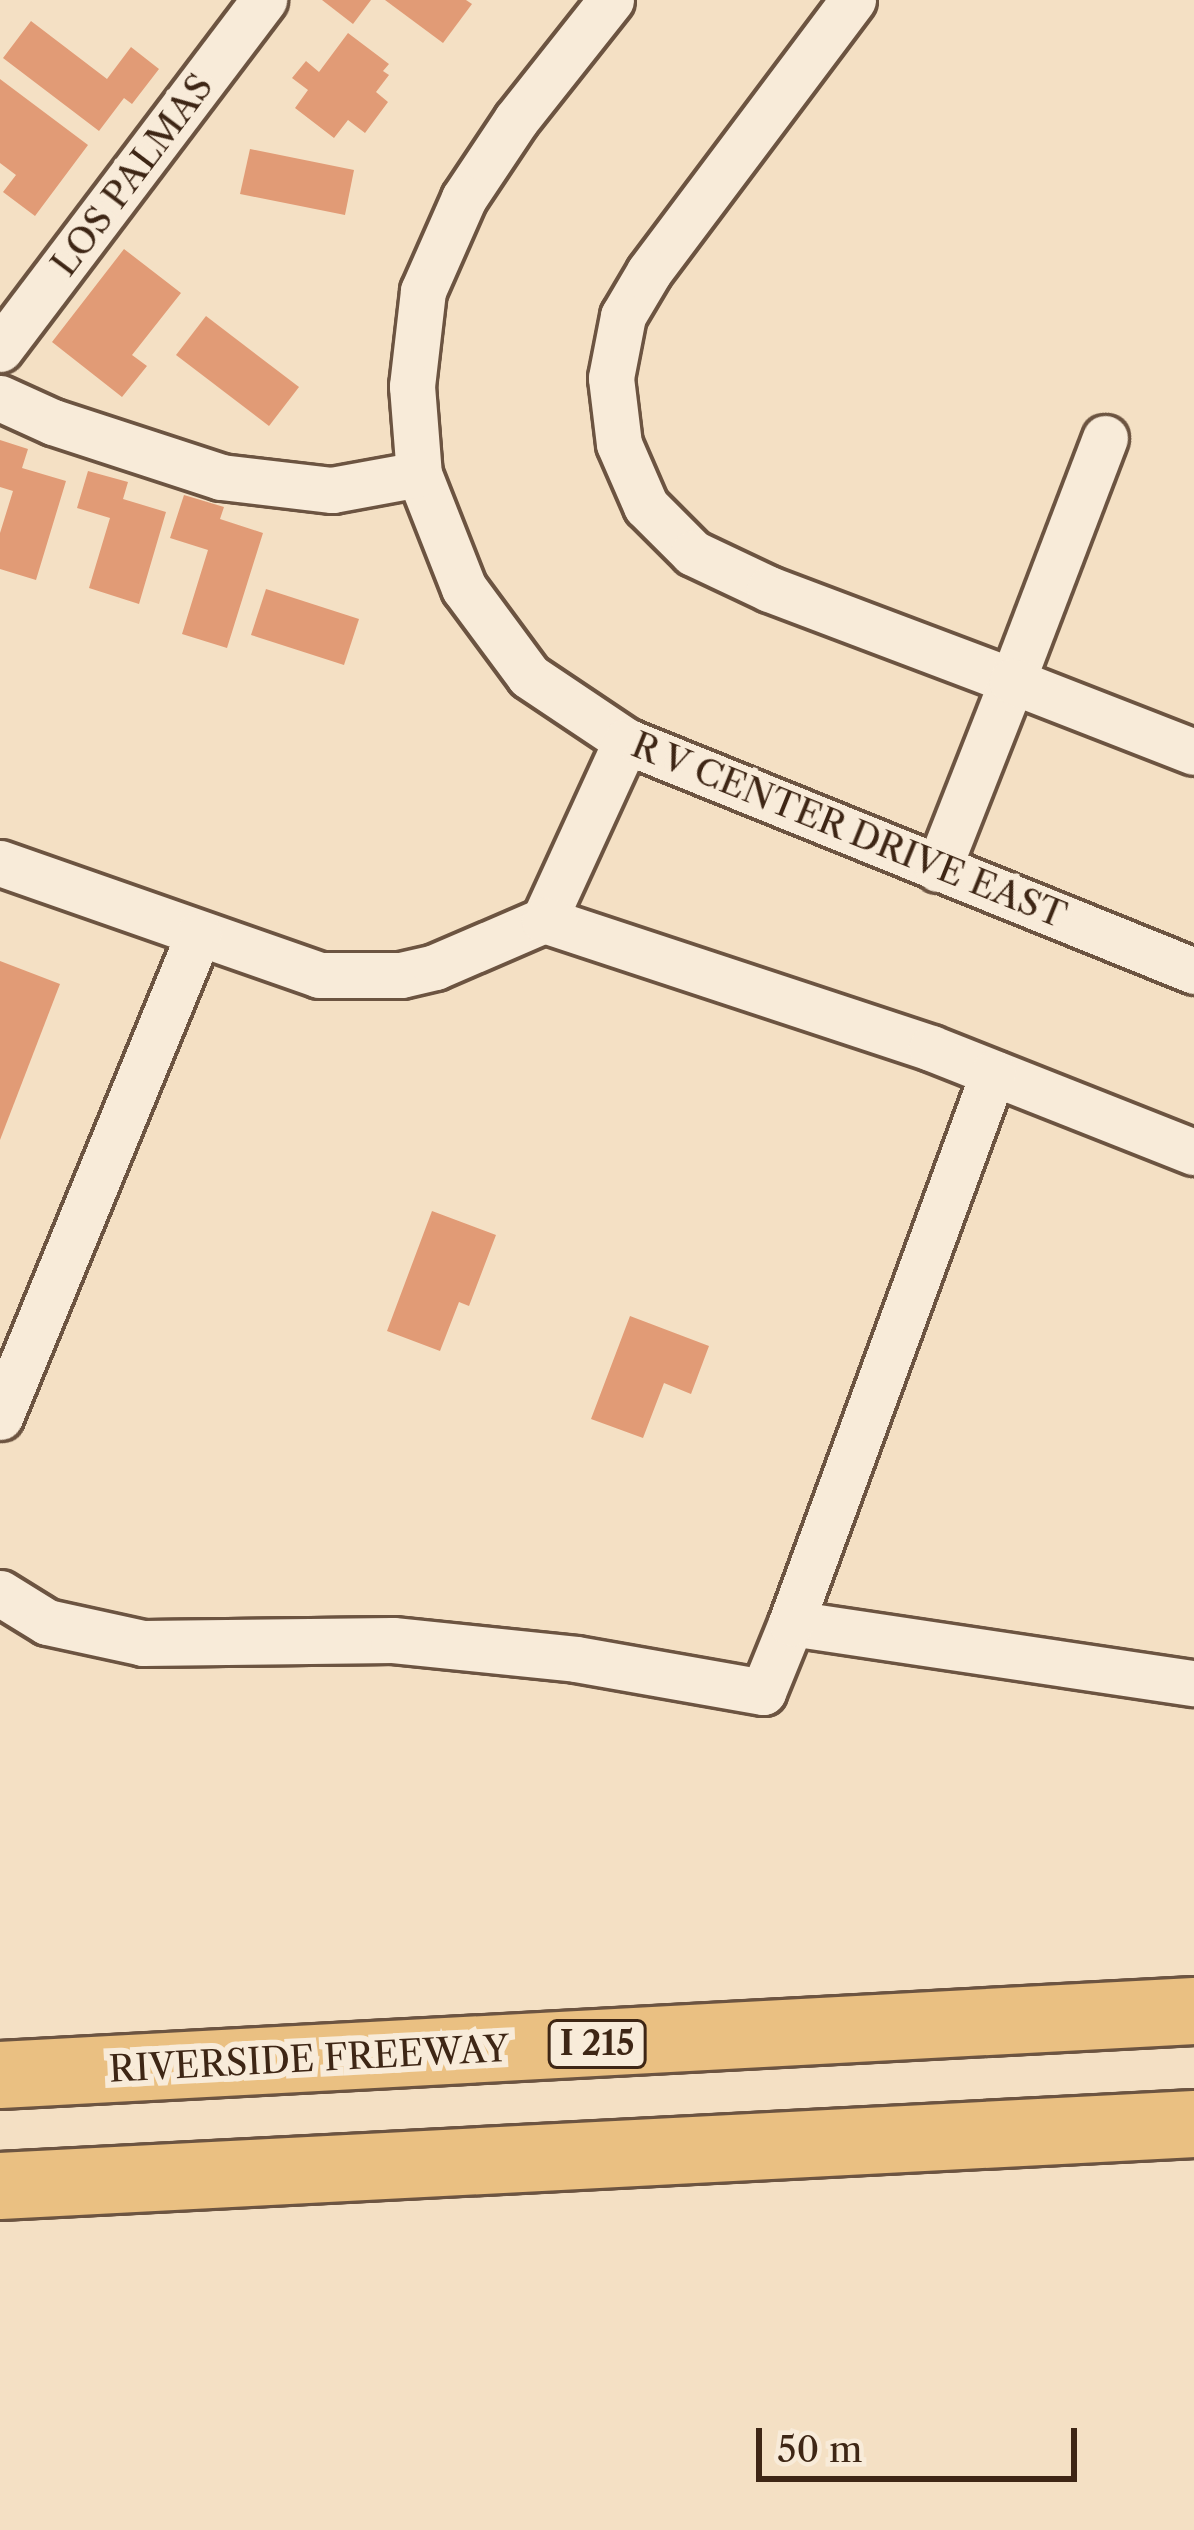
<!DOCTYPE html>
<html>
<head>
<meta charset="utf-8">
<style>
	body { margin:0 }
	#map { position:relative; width:1194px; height:2530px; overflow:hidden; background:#f4e0c4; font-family:"Libre Caslon Text",serif }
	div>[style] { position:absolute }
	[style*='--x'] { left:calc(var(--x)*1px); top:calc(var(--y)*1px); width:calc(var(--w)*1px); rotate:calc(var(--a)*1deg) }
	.building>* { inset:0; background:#e19b76 }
	.roads { filter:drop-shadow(3px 0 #6c5441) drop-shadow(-3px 0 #6c5441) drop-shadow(0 3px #6c5441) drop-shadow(0 -3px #6c5441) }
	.minor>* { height:45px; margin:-22.5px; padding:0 22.5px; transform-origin:22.5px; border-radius:22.5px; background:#f8ebd9 }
	.highway>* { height:66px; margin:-33px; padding:0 33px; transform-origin:33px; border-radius:33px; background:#eac082 }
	span { translate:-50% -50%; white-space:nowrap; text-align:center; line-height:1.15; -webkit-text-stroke:12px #f8ebd9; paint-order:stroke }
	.shield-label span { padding:3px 9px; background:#f8ebd9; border:3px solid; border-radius:9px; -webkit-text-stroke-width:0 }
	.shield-label { font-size:33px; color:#3e2615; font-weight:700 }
	.street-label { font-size:36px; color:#3e2615 }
	.scale { position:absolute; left:756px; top:2428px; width:321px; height:54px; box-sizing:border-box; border:6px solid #3e2615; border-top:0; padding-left:15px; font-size:36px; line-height:42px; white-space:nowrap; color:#3e2615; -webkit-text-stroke:9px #f8ebd9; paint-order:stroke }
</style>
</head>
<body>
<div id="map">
	<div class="building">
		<i style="clip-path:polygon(322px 0,371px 0,353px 24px)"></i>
		<i style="clip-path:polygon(385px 0,466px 0,472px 4px,443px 43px)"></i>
		<i style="clip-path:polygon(31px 21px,107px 79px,131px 47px,159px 69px,132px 104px,124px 98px,99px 131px,3px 58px)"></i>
		<i style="clip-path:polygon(348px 33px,389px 64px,383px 71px,389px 75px,376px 92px,388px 102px,365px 133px,348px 120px,334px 138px,295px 108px,308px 90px,292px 78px,306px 61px,319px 72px)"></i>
		<i style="clip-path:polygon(0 79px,88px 145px,35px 216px,3px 192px,16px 175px,0 163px)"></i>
		<i style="clip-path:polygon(250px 149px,354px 170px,345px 215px,240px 194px)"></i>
		<i style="clip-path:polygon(124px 249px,181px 293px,132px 355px,147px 366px,122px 397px,52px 342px)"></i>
		<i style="clip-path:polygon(206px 316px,299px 387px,269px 426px,176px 355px)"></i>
		<i style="clip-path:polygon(0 440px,28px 449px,22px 468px,66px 481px,36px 580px,0 569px,0 533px,13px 491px,0 487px)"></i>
		<i style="clip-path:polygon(88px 471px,128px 482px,123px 499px,166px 512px,139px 604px,89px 588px,110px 518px,77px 508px)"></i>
		<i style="clip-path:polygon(184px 495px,224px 507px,220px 519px,263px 533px,227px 648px,182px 634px,208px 550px,170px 538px)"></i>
		<i style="clip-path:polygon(266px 589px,359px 619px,344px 665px,251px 635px)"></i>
		<i style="clip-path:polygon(0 961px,60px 984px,0 1140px)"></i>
		<i style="clip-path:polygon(432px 1211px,496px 1235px,469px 1306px,459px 1302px,440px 1351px,387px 1331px)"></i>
		<i style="clip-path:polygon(630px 1316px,709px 1346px,691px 1394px,664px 1383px,643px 1438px,591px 1419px)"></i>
	</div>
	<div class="roads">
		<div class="minor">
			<i style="--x:611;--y:0;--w:153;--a:128.4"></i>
			<i style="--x:516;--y:120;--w:94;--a:123.7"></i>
			<i style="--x:464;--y:198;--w:102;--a:113.8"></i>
			<i style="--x:423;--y:291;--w:96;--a:96.6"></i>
			<i style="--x:412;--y:386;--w:88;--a:85.5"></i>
			<i style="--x:419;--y:474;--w:123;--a:68.5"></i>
			<i style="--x:464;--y:588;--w:109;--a:53.5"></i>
			<i style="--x:529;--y:676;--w:117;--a:33.8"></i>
			<i style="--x:626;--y:741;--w:613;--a:22.04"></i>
			<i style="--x:853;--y:0;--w:340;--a:126.9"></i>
			<i style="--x:649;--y:272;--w:51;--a:120.6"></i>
			<i style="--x:623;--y:316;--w:63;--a:101"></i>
			<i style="--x:611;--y:378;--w:66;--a:83.1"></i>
			<i style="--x:619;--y:444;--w:68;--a:66.5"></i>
			<i style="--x:646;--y:506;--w:66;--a:45"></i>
			<i style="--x:693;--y:553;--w:84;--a:25.3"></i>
			<i style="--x:769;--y:589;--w:260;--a:20.7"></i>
			<i style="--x:1012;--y:681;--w:202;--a:111.5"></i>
			<i style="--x:0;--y:349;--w:438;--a:-52.9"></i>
			<i style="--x:0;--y:398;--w:58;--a:24.4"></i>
			<i style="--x:53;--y:422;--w:177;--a:18.1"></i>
			<i style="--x:221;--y:477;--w:112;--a:6.7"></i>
			<i style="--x:332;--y:490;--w:88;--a:-10.4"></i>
			<i style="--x:1105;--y:438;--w:260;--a:110.9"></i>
			<i style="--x:1012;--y:681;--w:195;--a:21.3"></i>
			<i style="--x:0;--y:863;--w:338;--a:19.3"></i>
			<i style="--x:319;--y:975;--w:82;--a:0"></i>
			<i style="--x:401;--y:975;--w:35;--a:-13"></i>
			<i style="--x:435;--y:967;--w:119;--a:-23.3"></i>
			<i style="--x:544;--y:920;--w:197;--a:-65.4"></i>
			<i style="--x:544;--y:920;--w:408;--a:18.3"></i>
			<i style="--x:931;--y:1048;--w:283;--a:21.6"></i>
			<i style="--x:0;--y:1417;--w:523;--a:-67.65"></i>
			<i style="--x:0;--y:1593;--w:55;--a:31.7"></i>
			<i style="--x:47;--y:1622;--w:98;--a:12.3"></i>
			<i style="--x:143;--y:1643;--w:250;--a:-0.7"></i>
			<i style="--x:393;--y:1640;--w:184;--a:5.9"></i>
			<i style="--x:576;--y:1659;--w:190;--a:10"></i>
			<i style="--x:763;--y:1692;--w:74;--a:-67.9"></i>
			<i style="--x:791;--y:1623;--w:407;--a:8.5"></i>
			<i style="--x:791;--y:1623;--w:586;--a:-69.83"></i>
		</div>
		<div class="highway">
			<i style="--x:0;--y:2075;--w:1196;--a:-3.07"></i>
			<i style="--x:0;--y:2186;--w:1196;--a:-2.97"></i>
		</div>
	</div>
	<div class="shield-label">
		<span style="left:597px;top:2044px">I 215</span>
	</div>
	<div class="street-label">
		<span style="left:132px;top:175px;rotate:-53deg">LOS PALMAS</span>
		<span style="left:849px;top:830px;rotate:22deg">R V CENTER DRIVE EAST</span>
		<span style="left:309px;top:2059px;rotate:-3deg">RIVERSIDE FREEWAY</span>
	</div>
	<div class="scale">50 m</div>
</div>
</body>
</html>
